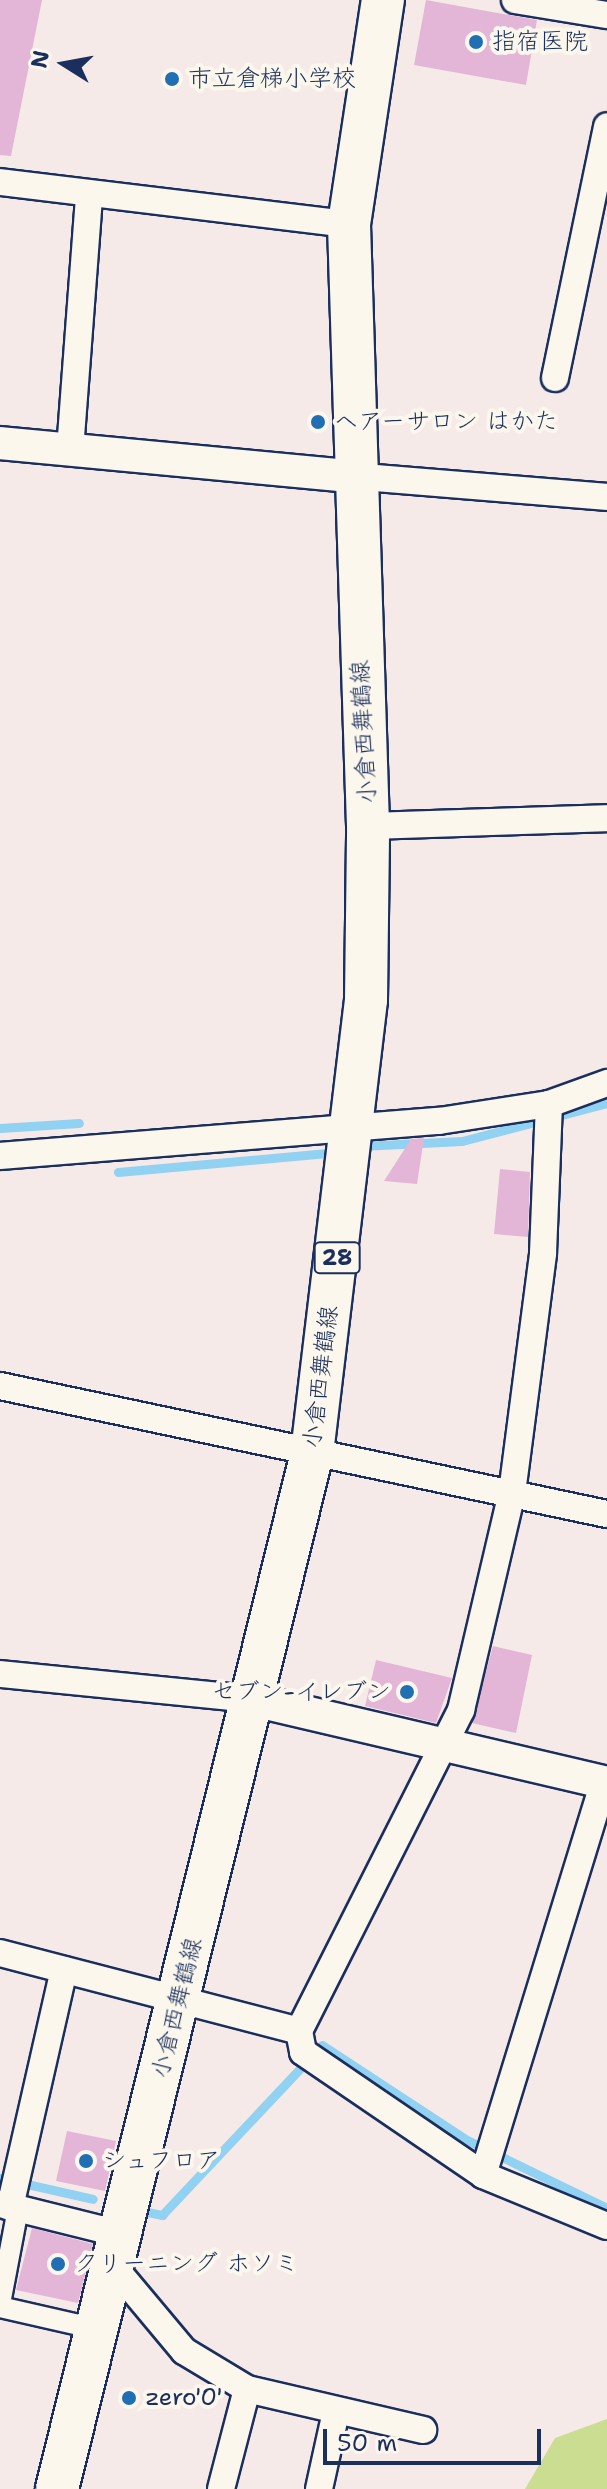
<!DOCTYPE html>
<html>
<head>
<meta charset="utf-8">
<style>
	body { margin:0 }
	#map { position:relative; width:607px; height:2489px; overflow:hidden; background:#f6eae8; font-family:"Shantell Sans","Klee One",sans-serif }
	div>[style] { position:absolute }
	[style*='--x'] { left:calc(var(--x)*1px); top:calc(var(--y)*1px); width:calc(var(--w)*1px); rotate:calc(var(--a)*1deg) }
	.green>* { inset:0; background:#cbdd91 }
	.stream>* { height:9px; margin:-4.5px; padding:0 4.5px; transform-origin:4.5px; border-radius:4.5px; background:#91d1f2 }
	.building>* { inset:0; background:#e3b6d8 }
	.roads { filter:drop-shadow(2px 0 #1b2f5e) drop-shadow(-2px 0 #1b2f5e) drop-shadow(0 2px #1b2f5e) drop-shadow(0 -2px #1b2f5e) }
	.pedestrian>* { height:20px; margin:-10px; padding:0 10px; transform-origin:10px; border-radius:10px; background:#fbf7ec }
	.minor>* { height:26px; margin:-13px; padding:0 13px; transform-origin:13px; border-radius:13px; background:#fbf7ec }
	.tertiary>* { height:32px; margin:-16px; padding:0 16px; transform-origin:16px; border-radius:16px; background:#fbf7ec }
	.primary>* { height:42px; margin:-21px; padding:0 21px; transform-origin:21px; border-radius:21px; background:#fbf7ec }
	.dots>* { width:22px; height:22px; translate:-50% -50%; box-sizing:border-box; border:4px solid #fbf7ec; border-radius:50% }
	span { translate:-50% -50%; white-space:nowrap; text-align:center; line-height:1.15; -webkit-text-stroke:8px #fbf7ec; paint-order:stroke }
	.shield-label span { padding:2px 6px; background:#fbf7ec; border:2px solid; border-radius:6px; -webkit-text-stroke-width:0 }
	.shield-label { font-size:22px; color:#1b2f5e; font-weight:700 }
	.poi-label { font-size:24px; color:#1b2f5e }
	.left { translate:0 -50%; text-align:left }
	.right { translate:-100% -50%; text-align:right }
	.street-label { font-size:24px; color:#1b2f5e }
	.north { position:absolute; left:24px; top:24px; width:80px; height:80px; -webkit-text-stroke:6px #fbf7ec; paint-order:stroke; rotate:281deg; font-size:22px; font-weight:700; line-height:32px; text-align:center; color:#1b2f5e }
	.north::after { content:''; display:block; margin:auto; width:28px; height:36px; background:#1b2f5e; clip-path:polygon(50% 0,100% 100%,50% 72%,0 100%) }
	.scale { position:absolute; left:323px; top:2429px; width:218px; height:36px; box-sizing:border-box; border:4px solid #1b2f5e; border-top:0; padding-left:10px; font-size:24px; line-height:28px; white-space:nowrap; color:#1b2f5e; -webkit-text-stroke:6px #fbf7ec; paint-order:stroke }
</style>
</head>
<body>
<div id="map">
	<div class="green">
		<i style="clip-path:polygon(607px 2419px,607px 2489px,525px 2489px,555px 2438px)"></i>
	</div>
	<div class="stream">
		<i style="--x:0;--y:1128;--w:79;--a:-3.6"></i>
		<i style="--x:360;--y:1146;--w:102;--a:-2.8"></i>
		<i style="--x:462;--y:1141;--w:150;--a:-14.7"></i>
		<i style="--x:118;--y:1172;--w:221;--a:-5.2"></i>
		<i style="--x:0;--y:2178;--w:95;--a:12.7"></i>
		<i style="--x:138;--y:2210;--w:25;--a:12"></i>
		<i style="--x:162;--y:2215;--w:233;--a:-46.7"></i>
		<i style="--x:322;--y:2045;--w:171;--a:33.3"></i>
		<i style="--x:465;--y:2139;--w:158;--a:25.9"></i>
	</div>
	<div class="building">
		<i style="clip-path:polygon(0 0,42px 0,11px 156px,0 155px)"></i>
		<i style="clip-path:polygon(426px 0,537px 20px,526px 85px,414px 65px)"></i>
		<i style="clip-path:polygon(424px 1138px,417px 1184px,384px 1181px,411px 1139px)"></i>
		<i style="clip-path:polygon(500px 1169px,530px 1172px,528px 1237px,494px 1234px)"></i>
		<i style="clip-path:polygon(493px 1646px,532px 1655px,516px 1733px,472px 1723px)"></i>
		<i style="clip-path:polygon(376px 1660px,452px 1678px,436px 1723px,365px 1706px)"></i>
		<i style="clip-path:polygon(67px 2131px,116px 2141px,105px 2191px,56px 2181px)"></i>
		<i style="clip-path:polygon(32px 2228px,93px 2244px,78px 2303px,16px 2290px)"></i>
	</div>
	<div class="roads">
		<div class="pedestrian">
			<i style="--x:0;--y:2304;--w:97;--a:-79.3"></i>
			<i style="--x:0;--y:2307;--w:99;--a:12.8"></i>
		</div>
		<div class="minor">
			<i style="--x:515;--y:0;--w:93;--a:9.3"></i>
			<i style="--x:0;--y:182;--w:352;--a:6.9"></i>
			<i style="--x:555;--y:378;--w:257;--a:-78.3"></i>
			<i style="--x:70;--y:450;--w:256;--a:-85.7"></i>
			<i style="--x:352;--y:476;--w:256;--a:4.7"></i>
			<i style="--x:368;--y:826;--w:239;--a:-1.9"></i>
			<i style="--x:0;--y:1156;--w:440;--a:-4.6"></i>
			<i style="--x:439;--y:1121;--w:111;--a:-8.8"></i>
			<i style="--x:549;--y:1104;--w:62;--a:-19.9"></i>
			<i style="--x:0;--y:1386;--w:620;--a:11.91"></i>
			<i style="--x:0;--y:1674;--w:250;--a:5.7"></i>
			<i style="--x:0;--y:1953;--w:309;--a:14.6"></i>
			<i style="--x:299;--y:2031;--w:21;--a:79"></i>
			<i style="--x:303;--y:2052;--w:218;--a:34.3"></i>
			<i style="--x:483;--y:2175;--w:134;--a:22.4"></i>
			<i style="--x:299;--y:2031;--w:360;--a:-63.2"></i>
			<i style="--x:461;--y:1710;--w:223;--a:-76.8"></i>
			<i style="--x:512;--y:1493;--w:242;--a:-82.6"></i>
			<i style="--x:543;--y:1253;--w:149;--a:-87.7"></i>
			<i style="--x:483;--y:2175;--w:411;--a:-72.9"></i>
			<i style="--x:0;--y:2204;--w:124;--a:14"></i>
			<i style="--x:10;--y:2207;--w:243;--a:-77.2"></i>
			<i style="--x:113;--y:2266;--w:111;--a:50.1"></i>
			<i style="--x:184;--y:2351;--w:74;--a:31.1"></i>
			<i style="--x:247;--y:2389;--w:181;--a:13.1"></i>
			<i style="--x:221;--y:2489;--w:103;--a:-75.4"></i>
			<i style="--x:319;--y:2489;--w:79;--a:-77.6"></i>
		</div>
		<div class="tertiary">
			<i style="--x:0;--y:443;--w:354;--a:5.4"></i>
			<i style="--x:249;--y:1699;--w:368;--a:13.2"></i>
		</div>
		<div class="primary">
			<i style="--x:57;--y:2489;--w:1067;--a:-76.17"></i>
			<i style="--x:312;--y:1453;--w:456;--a:-83.2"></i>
			<i style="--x:366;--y:1000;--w:174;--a:-89.3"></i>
			<i style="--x:368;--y:826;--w:602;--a:-91.81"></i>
			<i style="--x:349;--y:224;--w:227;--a:-81.4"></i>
		</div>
	</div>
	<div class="dots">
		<i style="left:476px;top:42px;background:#1f6fb2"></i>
		<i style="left:172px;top:79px;background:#1f6fb2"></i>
		<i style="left:318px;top:422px;background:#1f6fb2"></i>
		<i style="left:407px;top:1692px;background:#1f6fb2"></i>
		<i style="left:86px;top:2161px;background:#1f6fb2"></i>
		<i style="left:58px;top:2264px;background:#1f6fb2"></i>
		<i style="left:129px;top:2398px;background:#1f6fb2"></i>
	</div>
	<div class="shield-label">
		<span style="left:337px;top:1258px">28</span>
	</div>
	<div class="poi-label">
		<span class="left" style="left:492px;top:42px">指宿医院</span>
		<span class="left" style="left:188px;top:79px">市立倉梯小学校</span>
		<span class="left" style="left:334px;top:422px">ヘアーサロン はかた</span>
		<span class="right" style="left:391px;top:1692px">セブン-イレブン</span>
		<span class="left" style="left:102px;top:2161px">シュフロア</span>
		<span class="left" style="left:74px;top:2264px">クリーニング ホソミ</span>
		<span class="left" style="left:145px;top:2398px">zero'0'</span>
	</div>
	<div class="street-label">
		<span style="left:364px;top:732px;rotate:-93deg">小倉西舞鶴線</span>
		<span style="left:321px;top:1377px;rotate:-83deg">小倉西舞鶴線</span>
		<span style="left:177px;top:2008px;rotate:-76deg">小倉西舞鶴線</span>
	</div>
	<div class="north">N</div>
	<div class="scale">50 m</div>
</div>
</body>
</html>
